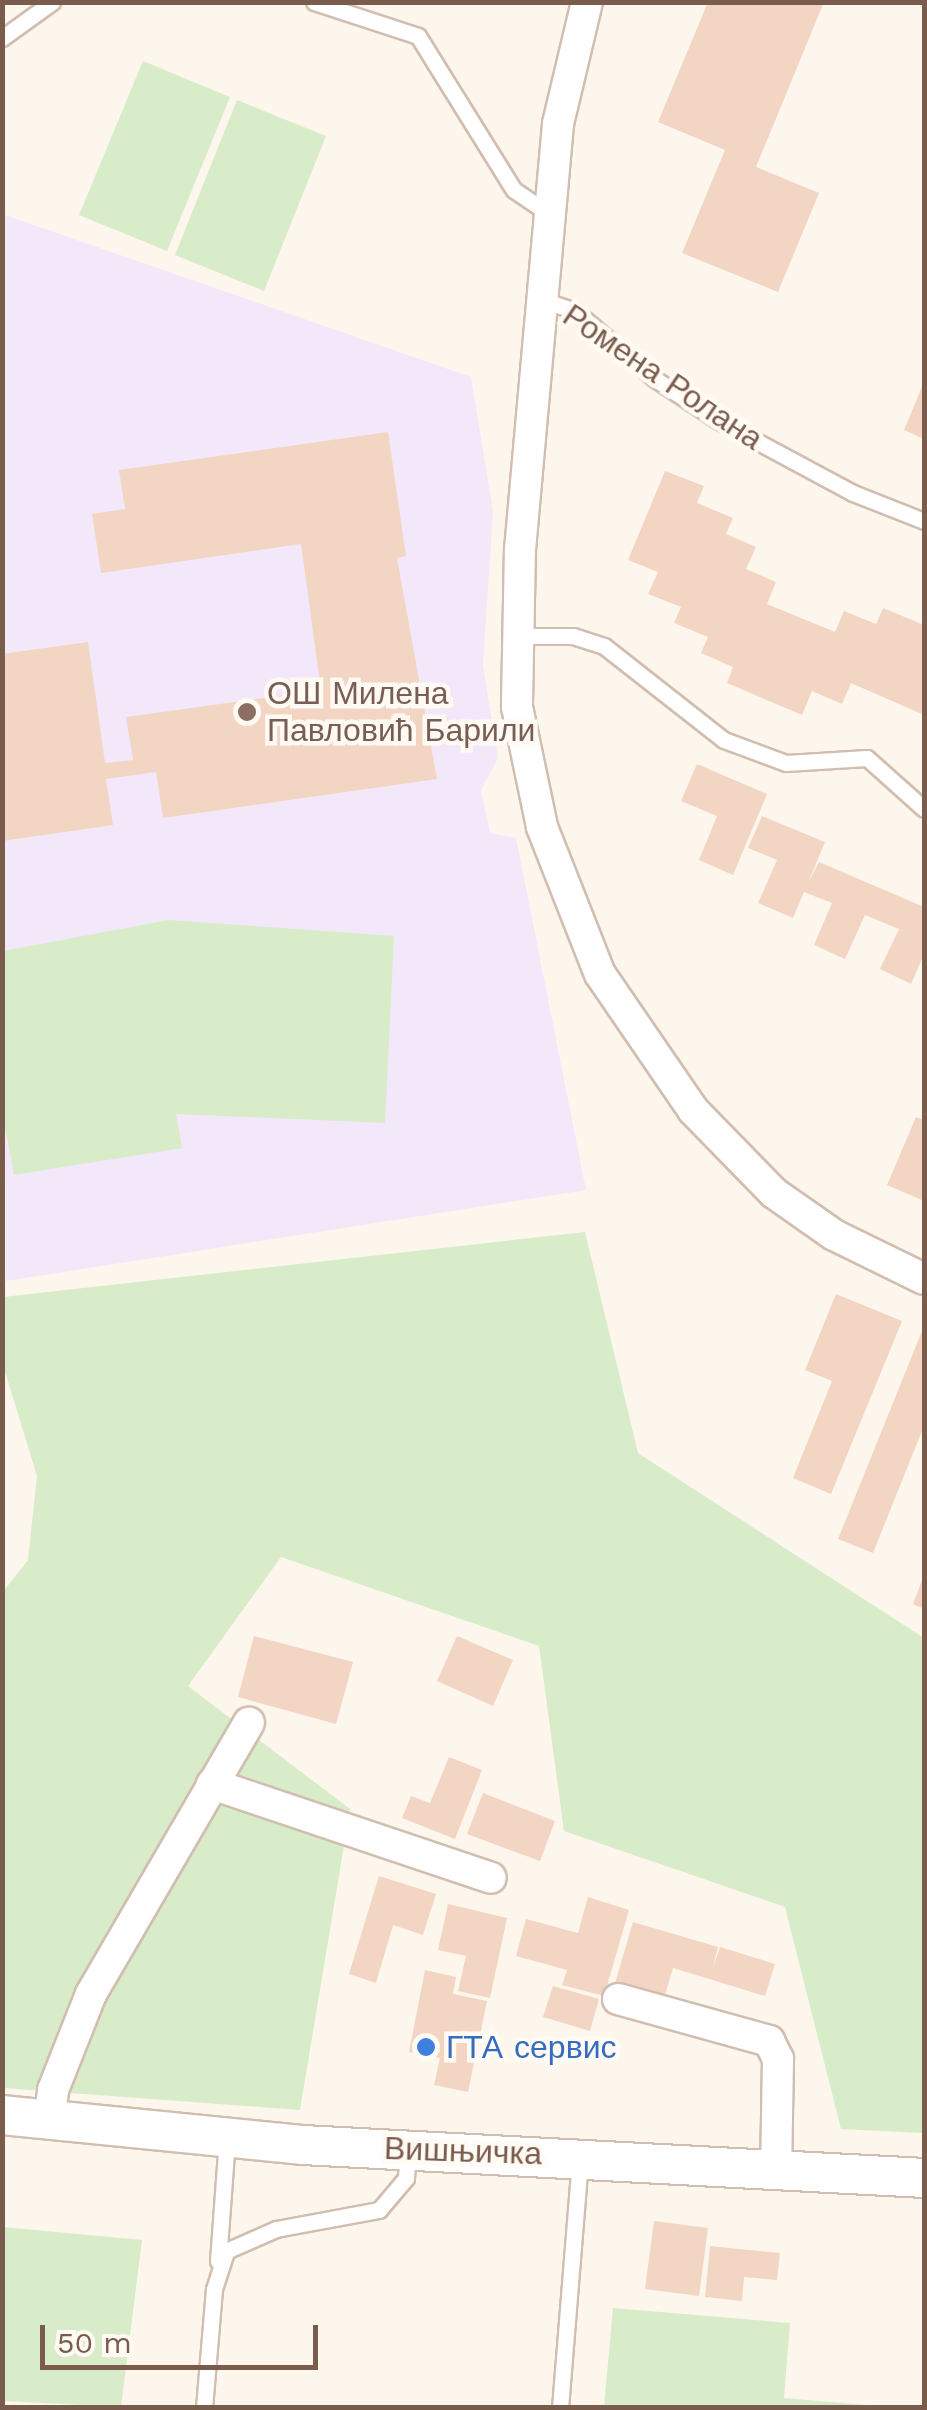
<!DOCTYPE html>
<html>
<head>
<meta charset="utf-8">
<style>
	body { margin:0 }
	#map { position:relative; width:927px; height:2410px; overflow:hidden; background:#fdf6ec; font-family:"Work Sans",sans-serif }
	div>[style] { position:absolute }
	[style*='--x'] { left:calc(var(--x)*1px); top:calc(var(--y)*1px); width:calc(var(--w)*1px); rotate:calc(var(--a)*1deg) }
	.education>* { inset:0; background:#f3e8fa }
	.green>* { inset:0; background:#d8ecc9 }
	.building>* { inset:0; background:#f3d5c3 }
	.roads { filter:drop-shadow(2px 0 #d1beb0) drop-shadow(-2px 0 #d1beb0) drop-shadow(0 2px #d1beb0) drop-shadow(0 -2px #d1beb0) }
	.service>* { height:15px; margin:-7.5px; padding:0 7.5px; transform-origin:7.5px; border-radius:7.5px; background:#fff }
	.minor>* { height:30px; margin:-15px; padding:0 15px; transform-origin:15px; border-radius:15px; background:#fff }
	.tertiary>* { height:38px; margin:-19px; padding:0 19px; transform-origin:19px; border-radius:19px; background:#fff }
	.dots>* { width:28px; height:28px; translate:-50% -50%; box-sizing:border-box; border:5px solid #fffaf3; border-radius:50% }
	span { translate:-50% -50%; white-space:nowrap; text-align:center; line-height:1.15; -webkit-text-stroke:9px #fffaf3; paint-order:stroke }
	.street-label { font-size:32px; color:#7a5c4d }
	.education-label { font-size:32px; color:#785e54 }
	.left { translate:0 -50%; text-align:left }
	.shop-label { font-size:32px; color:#366cbe }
	.frame { position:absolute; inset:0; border:5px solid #7a5c4d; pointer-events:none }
	.scale { position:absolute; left:40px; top:2325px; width:278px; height:45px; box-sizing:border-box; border:5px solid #7a5c4d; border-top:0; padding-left:12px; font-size:30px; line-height:35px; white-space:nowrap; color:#7a5c4d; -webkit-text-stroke:8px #fffaf3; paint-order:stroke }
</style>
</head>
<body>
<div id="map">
	<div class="education">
		<i style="clip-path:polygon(2px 214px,471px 377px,493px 511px,483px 666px,498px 758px,481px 790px,490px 833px,516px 838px,586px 1190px,6px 1281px)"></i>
	</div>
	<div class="green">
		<i style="clip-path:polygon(143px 61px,230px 97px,167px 251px,79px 215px)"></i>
		<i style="clip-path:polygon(237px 100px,326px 136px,264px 291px,175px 255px)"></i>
		<i style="clip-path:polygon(169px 920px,394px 936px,385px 1123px,176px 1114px,182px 1148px,14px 1175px,3px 1116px,3px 951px)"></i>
		<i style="clip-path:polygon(585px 1232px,638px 1453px,924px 1638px,924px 2133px,841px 2129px,785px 1907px,564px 1831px,539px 1646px,281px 1557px,188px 1686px,350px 1809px,300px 2110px,3px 2088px,2px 1593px,28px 1560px,37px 1476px,3px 1365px,3px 1297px)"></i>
		<i style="clip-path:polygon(3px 2227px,142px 2240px,121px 2407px,3px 2401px)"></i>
		<i style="clip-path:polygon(613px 2308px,790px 2323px,784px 2398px,889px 2407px,604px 2407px)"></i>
	</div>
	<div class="building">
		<i style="clip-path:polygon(708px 2px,824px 2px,756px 167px,819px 193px,778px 292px,682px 253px,725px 150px,658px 122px)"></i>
		<i style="clip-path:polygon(924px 382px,924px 439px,904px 430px)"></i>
		<i style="clip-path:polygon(388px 432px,406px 556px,397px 558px,437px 779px,163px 818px,156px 772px,106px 779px,113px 825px,2px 841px,2px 654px,88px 642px,105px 763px,133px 760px,126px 717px,321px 690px,301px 544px,101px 573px,92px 514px,125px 509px,119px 470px)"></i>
		<i style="clip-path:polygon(665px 471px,704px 486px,697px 503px,733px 518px,726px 534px,756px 547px,746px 569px,776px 582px,767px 604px,835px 632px,844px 611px,876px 624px,883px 608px,924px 625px,924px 715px,851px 683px,842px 704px,812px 691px,802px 715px,727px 683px,733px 667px,701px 653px,708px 637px,674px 623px,681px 607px,648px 594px,658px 572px,628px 560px)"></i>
		<i style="clip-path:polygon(697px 764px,767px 794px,733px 875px,699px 860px,717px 816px,681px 801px)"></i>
		<i style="clip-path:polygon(762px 816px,825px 842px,808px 883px,819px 862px,924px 907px,924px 954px,911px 984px,880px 969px,899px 929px,865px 915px,845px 959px,814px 945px,832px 903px,804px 892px,793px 918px,758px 903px,777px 860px,748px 848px)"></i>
		<i style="clip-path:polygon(916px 1117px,924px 1120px,924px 1201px,887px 1185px)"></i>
		<i style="clip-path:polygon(836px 1294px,902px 1321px,831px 1494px,793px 1478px,832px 1381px,805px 1370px)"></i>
		<i style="clip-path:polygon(924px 1326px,924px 1426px,873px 1553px,838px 1539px)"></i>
		<i style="clip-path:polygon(924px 1575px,924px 1609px,913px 1604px)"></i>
		<i style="clip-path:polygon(254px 1636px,353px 1662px,336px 1724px,238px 1697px)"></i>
		<i style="clip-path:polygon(457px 1636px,513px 1660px,493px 1706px,437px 1681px)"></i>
		<i style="clip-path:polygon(449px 1757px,482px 1770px,455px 1839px,402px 1818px,411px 1796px,430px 1803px)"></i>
		<i style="clip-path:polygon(483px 1793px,555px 1821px,540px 1861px,467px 1834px)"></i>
		<i style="clip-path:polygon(379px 1876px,436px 1894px,423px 1935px,393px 1925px,376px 1983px,349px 1974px)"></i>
		<i style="clip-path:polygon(588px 1897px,629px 1910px,604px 1996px,562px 1985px,567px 1970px,516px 1956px,526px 1919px,578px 1933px)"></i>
		<i style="clip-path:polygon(448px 1904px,507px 1918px,490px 1998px,458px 1991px,466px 1956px,438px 1950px)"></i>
		<i style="clip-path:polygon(633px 1922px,718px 1947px,713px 1968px,720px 1947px,775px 1964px,765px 1996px,673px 1968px,664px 1998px,615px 1983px)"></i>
		<i style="clip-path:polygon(425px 1970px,456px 1977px,453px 1994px,487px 2001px,468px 2092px,434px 2085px,440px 2058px,409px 2052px)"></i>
		<i style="clip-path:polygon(553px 1986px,599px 1999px,590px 2031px,543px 2017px)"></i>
		<i style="clip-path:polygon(654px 2221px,708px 2228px,699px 2296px,645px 2289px)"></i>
		<i style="clip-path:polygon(710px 2246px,780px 2253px,777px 2280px,744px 2277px,742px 2301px,705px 2297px)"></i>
	</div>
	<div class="roads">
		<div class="service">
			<i style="--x:314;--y:2;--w:109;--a:18.1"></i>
			<i style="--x:418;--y:36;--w:181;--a:58.1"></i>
			<i style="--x:514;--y:190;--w:41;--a:34.1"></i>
			<i style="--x:2;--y:38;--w:62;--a:-35.8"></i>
			<i style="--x:542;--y:300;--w:35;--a:18"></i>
			<i style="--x:575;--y:311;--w:105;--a:40.4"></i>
			<i style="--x:655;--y:379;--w:74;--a:33.5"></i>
			<i style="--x:717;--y:420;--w:154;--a:28.2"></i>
			<i style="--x:853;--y:493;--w:76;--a:21.5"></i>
			<i style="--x:516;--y:636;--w:57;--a:0"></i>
			<i style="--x:573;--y:636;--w:33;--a:18"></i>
			<i style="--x:604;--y:646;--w:152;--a:38.1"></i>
			<i style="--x:724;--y:740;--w:66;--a:20.4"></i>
			<i style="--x:786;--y:763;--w:81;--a:-3.5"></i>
			<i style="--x:867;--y:758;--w:76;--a:41.8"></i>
			<i style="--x:218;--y:2261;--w:122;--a:-85.8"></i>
			<i style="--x:204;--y:2408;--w:119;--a:-85.2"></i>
			<i style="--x:214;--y:2289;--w:40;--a:-72"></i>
			<i style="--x:226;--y:2251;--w:55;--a:-23.7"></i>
			<i style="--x:276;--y:2229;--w:105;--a:-10.5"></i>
			<i style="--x:379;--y:2210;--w:42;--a:-49.8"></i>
			<i style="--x:406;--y:2178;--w:28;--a:-86"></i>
			<i style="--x:560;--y:2408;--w:247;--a:-85.4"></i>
		</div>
		<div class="minor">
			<i style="--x:587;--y:2;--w:125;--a:103.4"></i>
			<i style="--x:558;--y:124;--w:426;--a:95.1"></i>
			<i style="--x:520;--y:548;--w:159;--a:91.1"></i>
			<i style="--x:517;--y:707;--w:123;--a:78.2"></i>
			<i style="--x:542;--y:827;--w:158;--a:68.5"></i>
			<i style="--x:600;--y:974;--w:165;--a:55.6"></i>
			<i style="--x:693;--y:1110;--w:116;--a:45.7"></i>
			<i style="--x:774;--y:1193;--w:73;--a:35"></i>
			<i style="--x:834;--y:1235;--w:100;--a:26.1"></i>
			<i style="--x:212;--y:1784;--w:294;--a:18.6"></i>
			<i style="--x:618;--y:1999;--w:157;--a:15.5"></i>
			<i style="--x:769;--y:2041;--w:20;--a:63"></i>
			<i style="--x:778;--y:2059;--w:111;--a:91"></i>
			<i style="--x:49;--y:2120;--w:30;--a:-82"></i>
			<i style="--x:53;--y:2090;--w:103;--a:-68.4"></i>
			<i style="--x:91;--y:1994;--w:314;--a:-59.8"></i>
		</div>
		<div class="tertiary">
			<i style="--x:2;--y:2115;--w:302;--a:5.7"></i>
			<i style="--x:303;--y:2145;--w:622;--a:3.04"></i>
		</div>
	</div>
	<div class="dots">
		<i style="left:247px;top:712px;background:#8d6e63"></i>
		<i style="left:426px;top:2047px;background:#3f7fe0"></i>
	</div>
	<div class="street-label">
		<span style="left:663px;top:377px;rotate:34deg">Ромена Ролана</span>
		<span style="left:463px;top:2151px;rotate:2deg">Вишњичка</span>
	</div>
	<div class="education-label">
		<span class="left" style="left:267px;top:712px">ОШ Милена<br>Павловић Барили</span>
	</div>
	<div class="shop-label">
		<span class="left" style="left:446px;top:2047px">ГТА сервис</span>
	</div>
	<div class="frame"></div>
	<div class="scale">50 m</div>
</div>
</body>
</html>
